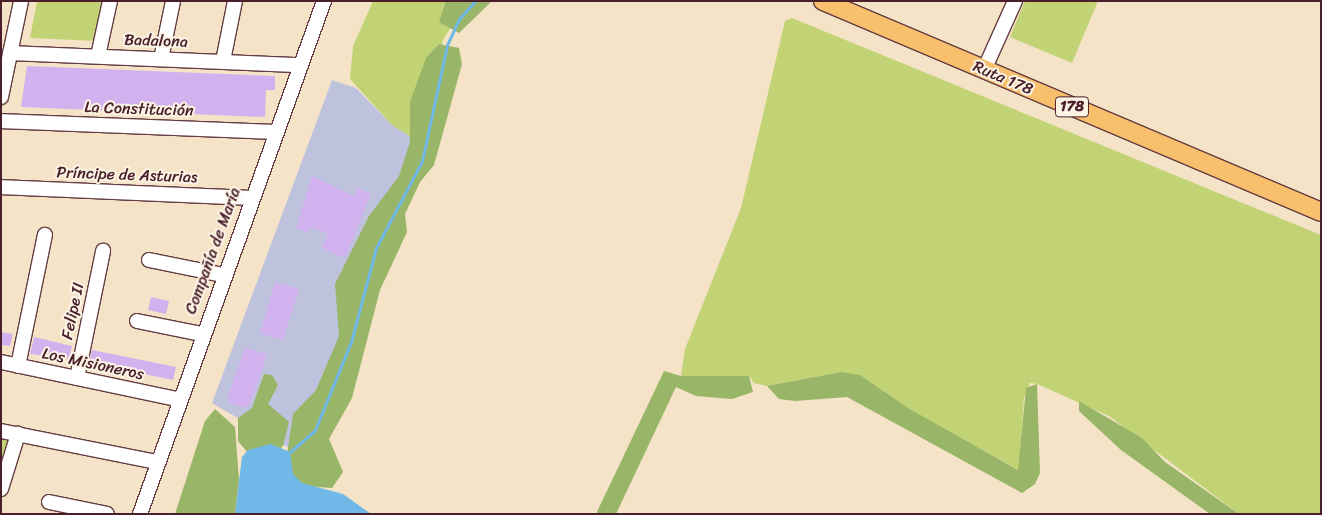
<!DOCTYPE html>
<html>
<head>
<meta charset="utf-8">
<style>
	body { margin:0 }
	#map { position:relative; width:1322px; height:515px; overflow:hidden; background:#f4e3c6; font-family:Sriracha,sans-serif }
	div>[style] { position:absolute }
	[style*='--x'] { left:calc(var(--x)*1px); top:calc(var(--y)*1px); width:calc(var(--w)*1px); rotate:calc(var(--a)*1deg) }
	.industrial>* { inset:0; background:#bec2dd }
	.green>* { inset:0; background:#c2d376 }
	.forest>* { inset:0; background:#99b567 }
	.water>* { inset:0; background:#6fb8e7 }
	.stream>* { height:3px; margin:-1.5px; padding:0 1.5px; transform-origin:1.5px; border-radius:1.5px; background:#6fb8e7 }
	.building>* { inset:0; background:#d2b2ee }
	.roads { filter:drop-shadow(1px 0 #643c42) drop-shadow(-1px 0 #643c42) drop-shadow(0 1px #643c42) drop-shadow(0 -1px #643c42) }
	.minor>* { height:14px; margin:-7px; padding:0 7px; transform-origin:7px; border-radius:7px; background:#fff }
	.major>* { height:18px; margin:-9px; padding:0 9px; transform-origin:9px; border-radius:9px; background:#f8bf6c }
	span { translate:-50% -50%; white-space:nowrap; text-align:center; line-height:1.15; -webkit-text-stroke:4px #fcf5e5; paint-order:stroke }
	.shield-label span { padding:1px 4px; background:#fcf5e5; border:1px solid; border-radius:4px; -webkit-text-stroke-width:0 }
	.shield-label { font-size:15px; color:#4a1f2b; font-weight:700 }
	.street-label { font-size:16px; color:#4a1f2b }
	.frame { position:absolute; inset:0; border:2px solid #4a1f2b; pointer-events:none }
</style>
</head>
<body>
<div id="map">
	<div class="industrial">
		<i style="clip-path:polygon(332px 80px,356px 88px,392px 125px,421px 143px,346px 340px,298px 441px,287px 447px,212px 403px)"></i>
	</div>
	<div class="green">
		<i style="clip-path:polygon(37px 1px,104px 1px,96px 41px,30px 38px)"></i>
		<i style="clip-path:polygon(373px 1px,467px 1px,443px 40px,421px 143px,392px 125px,350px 79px,353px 46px)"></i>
		<i style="clip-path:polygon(1025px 1px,1098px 1px,1072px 63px,1010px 37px)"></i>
		<i style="clip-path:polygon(792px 18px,1321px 235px,1321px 514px,1239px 514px,1109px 416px,1037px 384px,1030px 383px,1024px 398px,1019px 470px,841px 372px,767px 386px,754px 383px,749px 376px,681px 376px,685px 349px,741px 208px,785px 21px)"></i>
		<i style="clip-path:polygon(1px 437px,12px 439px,1px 472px)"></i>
	</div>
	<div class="forest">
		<i style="clip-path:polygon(446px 1px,492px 1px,459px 33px,439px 22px)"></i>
		<i style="clip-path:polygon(439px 44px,459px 48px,462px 64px,434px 165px,420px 182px,405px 214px,407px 232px,380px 290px,352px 398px,329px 439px,343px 472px,332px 488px,291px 485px,287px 454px,293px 414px,316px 390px,339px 336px,335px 284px,369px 216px,399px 176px,410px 142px,410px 102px,426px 58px)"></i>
		<i style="clip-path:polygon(664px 371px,681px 376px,749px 376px,753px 392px,732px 399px,696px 396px,676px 387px,616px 514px,596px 514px)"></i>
		<i style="clip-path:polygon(841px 372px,860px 375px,908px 408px,1018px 470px,1026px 388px,1037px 384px,1040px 473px,1035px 484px,1022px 493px,847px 397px,795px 401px,779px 399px,767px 386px)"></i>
		<i style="clip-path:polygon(264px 374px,272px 375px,278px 385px,268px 404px,289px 422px,283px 446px,276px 454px,248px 453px,238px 441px,238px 418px,252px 408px)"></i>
		<i style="clip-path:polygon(1079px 401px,1142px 438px,1165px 462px,1239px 514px,1210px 514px,1121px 450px,1079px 411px)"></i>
		<i style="clip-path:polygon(215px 409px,235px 427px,239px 480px,235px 514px,175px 514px,205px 421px)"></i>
	</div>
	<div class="water">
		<i style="clip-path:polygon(271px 444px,290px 452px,293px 474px,302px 483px,343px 494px,371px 514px,235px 514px,242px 457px,248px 450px)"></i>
	</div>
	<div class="stream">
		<i style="--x:290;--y:452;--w:33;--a:-41"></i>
		<i style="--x:315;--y:430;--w:95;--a:-67.8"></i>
		<i style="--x:351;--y:342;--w:97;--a:-75.1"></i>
		<i style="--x:376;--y:248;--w:98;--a:-62.1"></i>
		<i style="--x:422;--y:161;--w:119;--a:-77.8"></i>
		<i style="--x:447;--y:45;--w:29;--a:-65"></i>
		<i style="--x:459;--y:19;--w:24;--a:-48"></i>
	</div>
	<div class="building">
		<i style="clip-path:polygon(27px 66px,275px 76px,275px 90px,266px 90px,265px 117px,21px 107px)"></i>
		<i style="clip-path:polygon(312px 176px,354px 196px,357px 188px,371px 194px,345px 258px,322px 248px,328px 234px,310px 227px,308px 233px,296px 228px)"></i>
		<i style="clip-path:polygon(275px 282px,299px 289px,283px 340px,260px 333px)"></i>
		<i style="clip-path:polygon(151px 297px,169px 301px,166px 314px,148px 310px)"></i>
		<i style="clip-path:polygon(1px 332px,13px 334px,10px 346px,1px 345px)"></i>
		<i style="clip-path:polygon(34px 337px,72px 346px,69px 359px,30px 354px)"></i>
		<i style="clip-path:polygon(245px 347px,267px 355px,250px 404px,245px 408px,230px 403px,228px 397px)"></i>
		<i style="clip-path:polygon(92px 350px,176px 367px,173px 380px,89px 363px)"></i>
	</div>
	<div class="roads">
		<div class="minor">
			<i style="--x:10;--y:53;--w:290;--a:2.4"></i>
			<i style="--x:98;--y:56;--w:56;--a:-77.7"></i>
			<i style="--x:161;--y:59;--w:59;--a:-78.3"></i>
			<i style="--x:223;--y:61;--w:61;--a:-78.7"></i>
			<i style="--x:984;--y:70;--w:76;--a:-65.8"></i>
			<i style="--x:1;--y:97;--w:98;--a:-78.2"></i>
			<i style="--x:1;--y:121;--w:274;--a:2.3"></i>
			<i style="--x:1;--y:187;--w:250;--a:2.5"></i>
			<i style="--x:149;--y:260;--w:76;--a:11.5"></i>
			<i style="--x:137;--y:321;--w:65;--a:11.5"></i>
			<i style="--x:1;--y:362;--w:180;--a:11.9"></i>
			<i style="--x:18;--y:366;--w:134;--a:-78.4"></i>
			<i style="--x:77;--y:378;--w:130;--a:-78.4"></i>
			<i style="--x:1;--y:431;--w:158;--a:11.3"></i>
			<i style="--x:1;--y:489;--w:58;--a:-72.8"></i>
			<i style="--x:49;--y:502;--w:59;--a:11.7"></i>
			<i style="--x:140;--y:514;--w:545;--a:-70.27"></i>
		</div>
		<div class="major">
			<i style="--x:823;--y:1;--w:541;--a:22.96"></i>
		</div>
	</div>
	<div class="shield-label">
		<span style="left:1072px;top:107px">178</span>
	</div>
	<div class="street-label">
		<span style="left:156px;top:41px;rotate:2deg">Badalona</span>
		<span style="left:1003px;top:78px;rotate:23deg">Ruta 178</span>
		<span style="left:139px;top:109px;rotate:2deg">La Constitución</span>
		<span style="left:127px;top:175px;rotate:2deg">Príncipe de Asturias</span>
		<span style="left:213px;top:251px;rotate:-70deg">Compañía de María</span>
		<span style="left:73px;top:311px;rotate:-78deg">Felipe II</span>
		<span style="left:93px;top:364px;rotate:12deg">Los Misioneros</span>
	</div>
	<div class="frame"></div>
</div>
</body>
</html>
